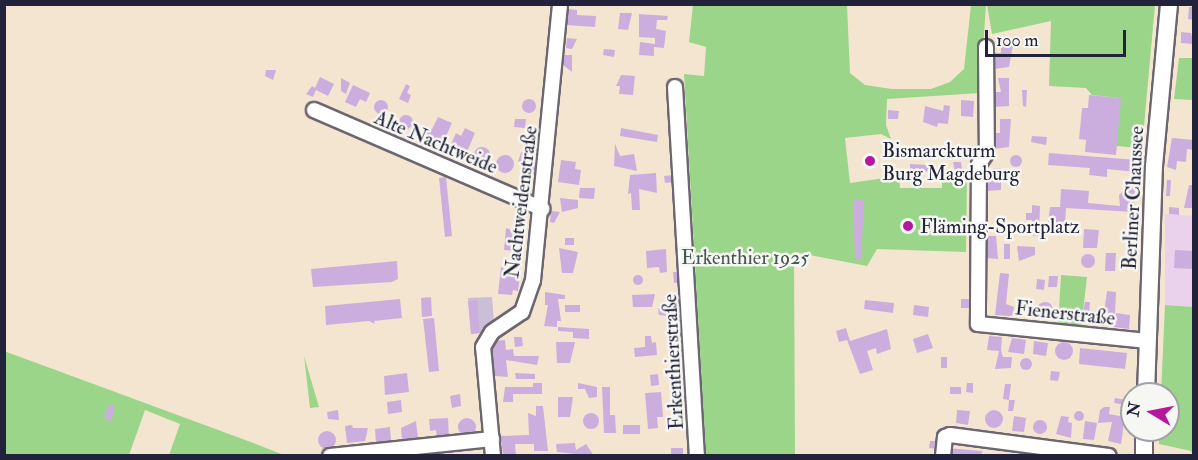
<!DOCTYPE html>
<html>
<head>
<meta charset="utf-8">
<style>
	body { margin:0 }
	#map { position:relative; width:1198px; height:460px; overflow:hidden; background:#f4e5d1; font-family:"IM FELL Double Pica",serif }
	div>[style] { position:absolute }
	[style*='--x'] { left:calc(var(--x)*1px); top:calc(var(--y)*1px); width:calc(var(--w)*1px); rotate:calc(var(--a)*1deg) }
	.built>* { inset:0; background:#ead1ec }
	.industrial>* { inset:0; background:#cabfd6 }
	.green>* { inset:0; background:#9bd589 }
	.building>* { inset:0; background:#ccaede }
	.round { border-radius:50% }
	.roads { filter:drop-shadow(2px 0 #6c6670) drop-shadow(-2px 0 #6c6670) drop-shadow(0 2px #6c6670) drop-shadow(0 -2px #6c6670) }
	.minor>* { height:14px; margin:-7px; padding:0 7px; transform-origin:7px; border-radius:7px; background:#fff }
	.major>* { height:16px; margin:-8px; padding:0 8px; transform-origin:8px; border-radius:8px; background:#fff }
	.dots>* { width:16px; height:16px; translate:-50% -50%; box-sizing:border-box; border:3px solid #f6f6f2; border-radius:50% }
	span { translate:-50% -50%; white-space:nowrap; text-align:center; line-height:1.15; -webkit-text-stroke:5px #f6f6f2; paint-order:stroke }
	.street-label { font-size:20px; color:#22223b }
	.poi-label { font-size:20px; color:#22223b }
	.left { translate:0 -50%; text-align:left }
	.park-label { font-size:20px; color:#465852 }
	.frame { position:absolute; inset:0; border:6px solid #22223b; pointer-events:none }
	.north { position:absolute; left:1120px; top:382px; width:60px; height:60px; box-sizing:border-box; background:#f6f6f2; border:2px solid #a1a1a9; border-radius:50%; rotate:280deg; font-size:16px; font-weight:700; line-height:24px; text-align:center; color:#22223b }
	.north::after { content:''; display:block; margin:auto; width:21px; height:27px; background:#b5179e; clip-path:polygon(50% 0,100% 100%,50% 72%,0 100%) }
	.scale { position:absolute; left:985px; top:30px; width:141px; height:27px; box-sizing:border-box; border:3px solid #22223b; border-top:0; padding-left:8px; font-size:18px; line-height:21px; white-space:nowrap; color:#22223b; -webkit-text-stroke:4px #f6f6f2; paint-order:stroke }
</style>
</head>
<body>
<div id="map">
	<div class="built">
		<i style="clip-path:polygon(1165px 214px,1193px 216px,1193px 307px,1165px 305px)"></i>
	</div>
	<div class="industrial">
		<i style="clip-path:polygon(492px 297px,494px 322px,480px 333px,471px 334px,468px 298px)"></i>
	</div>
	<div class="green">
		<i style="clip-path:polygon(693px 5px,847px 5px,850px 73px,865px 85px,892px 89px,931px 89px,950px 82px,964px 69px,971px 5px,986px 5px,980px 93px,887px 99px,886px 125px,891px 139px,881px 134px,845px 138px,850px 183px,899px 176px,900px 188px,942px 188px,942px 177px,967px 177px,966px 252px,877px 249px,867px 266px,794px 252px,795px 455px,706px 455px,684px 74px,704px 76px,706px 47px,689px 42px)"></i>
		<i style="clip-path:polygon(987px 5px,1155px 5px,1142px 148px,1116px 146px,1120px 98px,1092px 95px,1086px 88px,1049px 86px,1051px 21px,992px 34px)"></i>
		<i style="clip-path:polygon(1179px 58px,1193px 58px,1193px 100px,1174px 99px)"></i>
		<i style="clip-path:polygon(1061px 275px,1087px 277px,1081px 329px,1058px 327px)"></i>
		<i style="clip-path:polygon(1165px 305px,1193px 307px,1193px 455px,1191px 451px,1159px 444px,1159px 430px,1168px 430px,1168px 394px,1161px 394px)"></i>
		<i style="clip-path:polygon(4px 351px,248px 441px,284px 455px,169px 455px,180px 424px,145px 410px,129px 455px,5px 455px)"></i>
		<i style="clip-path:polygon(304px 356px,319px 407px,310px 408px)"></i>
	</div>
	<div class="building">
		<i style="clip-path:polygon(1189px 7px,1194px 7px,1194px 20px,1188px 19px)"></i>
		<i style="clip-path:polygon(568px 9px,577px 10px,577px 15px,596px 16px,595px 27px,567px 25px)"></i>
		<i style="clip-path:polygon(620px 13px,632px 13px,628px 30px,618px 29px)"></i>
		<i style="clip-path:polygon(639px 14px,668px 16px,667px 20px,657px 20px,656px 29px,666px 31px,664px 48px,654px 47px,654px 56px,639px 55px,640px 42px,655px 44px,655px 38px,639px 37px)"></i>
		<i style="clip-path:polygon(1181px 32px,1191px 33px,1194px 44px,1181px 43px)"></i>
		<i style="clip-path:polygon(567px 38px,577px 39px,572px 49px,566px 48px)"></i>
		<i style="clip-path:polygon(1013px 45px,1009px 67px,994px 69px,994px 53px,1001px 53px,1001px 46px)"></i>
		<i style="clip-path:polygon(604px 49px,615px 50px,614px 57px,603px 55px)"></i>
		<i style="clip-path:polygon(564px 55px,572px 55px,572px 72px,563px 65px)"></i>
		<i style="clip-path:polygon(266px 70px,276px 70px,273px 80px,265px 76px)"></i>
		<i style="clip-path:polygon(621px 75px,635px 76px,633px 95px,619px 94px,620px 86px,616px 86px)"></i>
		<i style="clip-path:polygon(320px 77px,334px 84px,328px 96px,316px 90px,313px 97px,306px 94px,312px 86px,315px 88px)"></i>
		<i style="clip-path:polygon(341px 78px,350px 83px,346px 94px,341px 91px)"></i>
		<i style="clip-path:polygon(998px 78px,1009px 78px,1009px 106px,993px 107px,994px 92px,1001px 92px)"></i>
		<i style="clip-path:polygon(406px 84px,410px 86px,407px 93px,411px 95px,408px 103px,399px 99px)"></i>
		<i style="clip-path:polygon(353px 85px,370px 93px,366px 102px,360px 99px,356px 107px,345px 102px)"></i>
		<i style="clip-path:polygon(1022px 90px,1027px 90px,1026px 107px,1023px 106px)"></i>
		<i style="clip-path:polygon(1089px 95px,1121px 98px,1116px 155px,1085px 152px,1086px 140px,1079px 139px,1082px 108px,1088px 108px)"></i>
		<i class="round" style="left:522px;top:99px;width:14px;height:14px"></i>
		<i class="round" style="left:374px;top:100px;width:14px;height:14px"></i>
		<i style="clip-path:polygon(961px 100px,974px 101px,973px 117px,961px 116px)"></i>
		<i style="clip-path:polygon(944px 105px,950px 106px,948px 124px,938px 123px,937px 127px,923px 122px,925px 106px,943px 111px)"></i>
		<i style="clip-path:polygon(888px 110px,899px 111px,898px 119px,888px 119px)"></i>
		<i class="round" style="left:399px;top:115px;width:14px;height:14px"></i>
		<i style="clip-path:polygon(438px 117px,452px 123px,443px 143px,420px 135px,425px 125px,432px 129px)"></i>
		<i style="clip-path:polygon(515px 119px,526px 119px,525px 128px,514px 127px)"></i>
		<i style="clip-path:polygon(1000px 119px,1011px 119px,1009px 147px,994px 149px,993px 133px,1000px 133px)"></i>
		<i style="clip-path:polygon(465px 128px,475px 133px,466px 154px,451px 144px,456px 133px,461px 136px)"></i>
		<i style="clip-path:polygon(621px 128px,658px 135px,657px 142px,620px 136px)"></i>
		<i style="clip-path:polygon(1032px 136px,1047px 137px,1046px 145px,1031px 142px)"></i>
		<i style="clip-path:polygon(1172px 138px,1194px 140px,1194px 150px,1187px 149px,1186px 162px,1177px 161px,1176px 170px,1167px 167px)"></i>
		<i style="clip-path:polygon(615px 144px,620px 156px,634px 154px,637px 171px,614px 166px)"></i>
		<i style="clip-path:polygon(979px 145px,981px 153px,972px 154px,971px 146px)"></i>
		<i class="round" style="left:474px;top:147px;width:16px;height:16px"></i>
		<i style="clip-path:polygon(521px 152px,529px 153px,528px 162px,536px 163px,534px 174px,525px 179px,521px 177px,522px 162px,518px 162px)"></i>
		<i style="clip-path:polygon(1049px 153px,1137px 160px,1136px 172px,1107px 169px,1107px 177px,1089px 175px,1090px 168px,1048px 165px)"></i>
		<i class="round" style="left:863px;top:154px;width:14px;height:14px"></i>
		<i class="round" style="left:1010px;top:155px;width:12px;height:12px"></i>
		<i class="round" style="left:496px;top:155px;width:18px;height:18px"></i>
		<i style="clip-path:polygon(561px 160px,576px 162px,575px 169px,581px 170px,579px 185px,558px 182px)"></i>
		<i style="clip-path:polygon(953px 162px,961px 162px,962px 169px,969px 169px,969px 177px,956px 177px)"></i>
		<i style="clip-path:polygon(910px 164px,928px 165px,930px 171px,910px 173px)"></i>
		<i style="clip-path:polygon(993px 168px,1001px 168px,1001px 190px,986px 191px,986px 175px,993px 175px)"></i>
		<i style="clip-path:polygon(656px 173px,657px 193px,639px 189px,640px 210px,632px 210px,631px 193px,628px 194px,630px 175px)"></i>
		<i style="clip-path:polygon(675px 175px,675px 182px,665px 183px,664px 176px)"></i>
		<i style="clip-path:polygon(446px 177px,452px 236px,445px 237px,439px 178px)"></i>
		<i style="clip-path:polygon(1125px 180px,1135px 180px,1134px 212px,1066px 208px,1065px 224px,1048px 223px,1050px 207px,1060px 207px,1061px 189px,1089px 191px,1088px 203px,1120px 206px,1119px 195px,1125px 189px)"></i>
		<i style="clip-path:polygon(1167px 180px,1171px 180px,1170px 196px,1166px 196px)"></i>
		<i style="clip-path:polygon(1189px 185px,1194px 185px,1194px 208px,1184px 208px)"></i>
		<i style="clip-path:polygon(580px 188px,595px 188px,594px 199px,579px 198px)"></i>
		<i style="clip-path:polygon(560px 198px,578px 200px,578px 208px,562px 212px)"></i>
		<i style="clip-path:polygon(853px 200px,864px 200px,861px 260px,855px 260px)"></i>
		<i style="clip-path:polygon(1032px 205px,1040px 206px,1039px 236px,1027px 235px,1032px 220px,1026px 220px,1026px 213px,1032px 213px)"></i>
		<i style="clip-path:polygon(1169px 207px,1179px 208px,1179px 215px,1169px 214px)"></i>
		<i style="clip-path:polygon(551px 211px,560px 212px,554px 223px,550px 222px)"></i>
		<i style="clip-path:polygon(506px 228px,519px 233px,516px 251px,504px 250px)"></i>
		<i style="clip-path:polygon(1084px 229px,1099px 230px,1097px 248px,1083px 248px)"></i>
		<i style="clip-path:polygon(986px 236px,996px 236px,998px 259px,986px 258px)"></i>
		<i style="clip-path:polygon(565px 238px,574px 238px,574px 245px,565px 245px)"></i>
		<i style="clip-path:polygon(1004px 244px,1010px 244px,1010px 259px,1004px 259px)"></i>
		<i style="clip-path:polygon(1017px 246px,1035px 247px,1035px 255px,1019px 261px)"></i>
		<i style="clip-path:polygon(559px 248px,578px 252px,573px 273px,562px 273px)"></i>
		<i style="clip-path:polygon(666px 249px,667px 272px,660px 273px,659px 267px,647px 268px,646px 251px)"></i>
		<i style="clip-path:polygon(1175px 250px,1194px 251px,1194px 269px,1174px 268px)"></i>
		<i style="clip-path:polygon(1106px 253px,1116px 253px,1115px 271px,1105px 271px)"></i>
		<i class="round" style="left:1081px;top:254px;width:14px;height:14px"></i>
		<i style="clip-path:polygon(397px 261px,398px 279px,392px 282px,313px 287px,311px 269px)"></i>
		<i style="clip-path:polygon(501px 267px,515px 269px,515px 274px,520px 275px,518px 291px,513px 290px,512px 295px,498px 294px)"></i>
		<i style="clip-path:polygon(673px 272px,681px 272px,682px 282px,674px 283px)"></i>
		<i style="clip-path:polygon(1000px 273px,1009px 274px,1006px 304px,1014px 307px,1013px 315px,1009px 316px,995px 315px)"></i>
		<i class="round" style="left:633px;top:275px;width:10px;height:10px"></i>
		<i style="clip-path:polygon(1049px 276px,1058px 276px,1057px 287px,1048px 287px)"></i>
		<i style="clip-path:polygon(1037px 279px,1045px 280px,1044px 290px,1036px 289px)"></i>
		<i style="clip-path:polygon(1107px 291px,1116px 292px,1115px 314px,1105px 313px,1104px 326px,1089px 324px,1091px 311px,1104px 313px)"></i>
		<i style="clip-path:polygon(545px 292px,565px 295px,565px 299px,558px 299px,561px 321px,557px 321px,557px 327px,544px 326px,548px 305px,545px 305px)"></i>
		<i style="clip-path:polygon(655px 294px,652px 307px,633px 307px,632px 295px)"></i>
		<i style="clip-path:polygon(431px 297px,432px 316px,422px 317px,421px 298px)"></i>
		<i style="clip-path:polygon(400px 299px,402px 318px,374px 321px,375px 324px,369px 321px,326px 325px,325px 306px)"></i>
		<i style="clip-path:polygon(961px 299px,969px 299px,969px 308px,961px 308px)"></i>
		<i style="clip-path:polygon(477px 300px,480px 333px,471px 334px,468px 301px)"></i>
		<i style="clip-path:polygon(865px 300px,894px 303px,893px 313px,864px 309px)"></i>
		<i style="clip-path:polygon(1085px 302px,1090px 302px,1089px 313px,1083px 312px)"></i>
		<i class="round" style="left:1037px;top:302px;width:16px;height:16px"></i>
		<i style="clip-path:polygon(678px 304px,679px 317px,659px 315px,658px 308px)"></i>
		<i style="clip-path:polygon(565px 305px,580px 305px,580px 312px,565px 312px)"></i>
		<i style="clip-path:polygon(914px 305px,929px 307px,928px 317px,913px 315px)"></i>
		<i style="clip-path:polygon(1116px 313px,1130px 315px,1129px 329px,1114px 327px)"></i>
		<i style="clip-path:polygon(434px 318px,439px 371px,429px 372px,423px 319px)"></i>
		<i style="clip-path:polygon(558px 327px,589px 329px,589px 339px,573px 338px,573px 332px,558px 331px)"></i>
		<i style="clip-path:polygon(846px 328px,850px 341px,887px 329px,891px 349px,877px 354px,876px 348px,867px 351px,873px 370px,860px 374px,847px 340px,839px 342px,836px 331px)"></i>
		<i style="clip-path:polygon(928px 334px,933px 348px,917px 353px,913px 339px)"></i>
		<i style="clip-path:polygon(645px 336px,651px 336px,652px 343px,656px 342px,657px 355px,635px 357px,634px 348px,645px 347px)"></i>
		<i style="clip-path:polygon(989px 336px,1002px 337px,1001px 350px,1003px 357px,1012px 357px,1011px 368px,995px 369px,999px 351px,987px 350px)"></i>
		<i style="clip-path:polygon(514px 337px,522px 337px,523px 346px,515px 347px)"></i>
		<i style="clip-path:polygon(1012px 338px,1026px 340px,1024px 354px,1008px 352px)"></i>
		<i style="clip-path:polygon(505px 340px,506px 350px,513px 349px,514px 356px,539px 356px,537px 365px,506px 360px,508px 377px,495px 376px,491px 341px)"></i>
		<i style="clip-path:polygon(1034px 341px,1048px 343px,1046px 356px,1033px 354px)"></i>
		<i style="clip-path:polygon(556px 342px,575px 342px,570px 363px,557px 363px)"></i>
		<i class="round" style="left:1055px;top:342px;width:18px;height:18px"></i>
		<i style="clip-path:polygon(1080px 348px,1127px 353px,1125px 369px,1079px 364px)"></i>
		<i style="clip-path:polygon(941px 357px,947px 357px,947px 368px,941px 368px)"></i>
		<i class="round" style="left:1020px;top:358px;width:12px;height:12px"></i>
		<i style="clip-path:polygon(1051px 371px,1060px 372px,1058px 381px,1050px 380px)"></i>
		<i style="clip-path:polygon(407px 373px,409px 392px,385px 395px,384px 376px)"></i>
		<i style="clip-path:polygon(515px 373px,535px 374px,535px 379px,516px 379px)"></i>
		<i style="clip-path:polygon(658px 374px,659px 385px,651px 386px,650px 375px)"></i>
		<i style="clip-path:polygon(533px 383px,542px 383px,542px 394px,513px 394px,513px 402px,503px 402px,505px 387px,533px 387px)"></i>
		<i style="clip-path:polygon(578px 383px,597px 387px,597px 397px,589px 398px,585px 389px,578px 389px)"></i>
		<i style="clip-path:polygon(967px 383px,973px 383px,973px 393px,966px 392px)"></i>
		<i style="clip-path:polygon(1005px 384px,1011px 384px,1009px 400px,1003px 399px)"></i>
		<i style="clip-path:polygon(602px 387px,610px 387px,610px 415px,615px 415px,616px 433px,604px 433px)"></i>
		<i style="clip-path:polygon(950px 387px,961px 387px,961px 394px,950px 394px)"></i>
		<i style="clip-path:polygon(661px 392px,663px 417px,657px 417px,658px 428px,648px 429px,645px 393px)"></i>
		<i style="clip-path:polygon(460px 394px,461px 406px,452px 408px,450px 396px)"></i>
		<i style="clip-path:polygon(558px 397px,573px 397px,570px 417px,558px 417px)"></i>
		<i style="clip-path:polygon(1115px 398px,1127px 400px,1126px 405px,1114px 403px)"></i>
		<i style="clip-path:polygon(401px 400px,402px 412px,388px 414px,387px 402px)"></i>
		<i style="clip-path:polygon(1009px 400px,1015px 400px,1013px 411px,1008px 411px)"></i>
		<i style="clip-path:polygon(109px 404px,115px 407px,111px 421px,104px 418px)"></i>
		<i style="clip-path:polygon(536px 406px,543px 406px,548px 451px,534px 451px,534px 444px,515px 444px,516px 456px,503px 456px,501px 436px,529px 435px,528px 413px,536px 416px)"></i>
		<i style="clip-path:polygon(1104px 407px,1110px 407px,1109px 414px,1125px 417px,1121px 444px,1108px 441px,1112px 422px,1098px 423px,1100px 410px)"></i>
		<i class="round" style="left:985px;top:410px;width:18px;height:18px"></i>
		<i style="clip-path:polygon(338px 410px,339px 420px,328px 419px,327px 412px)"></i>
		<i style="clip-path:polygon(957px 410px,970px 411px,968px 425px,956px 423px)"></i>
		<i class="round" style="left:1074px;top:411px;width:10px;height:10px"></i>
		<i class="round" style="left:583px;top:413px;width:16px;height:16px"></i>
		<i style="clip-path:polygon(1014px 416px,1026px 418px,1024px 432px,1012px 431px)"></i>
		<i style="clip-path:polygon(1061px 416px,1069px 417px,1068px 422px,1072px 423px,1071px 438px,1056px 434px)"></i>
		<i class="round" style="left:458px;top:418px;width:18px;height:18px"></i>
		<i style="clip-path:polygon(448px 418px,449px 437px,437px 437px,436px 430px,430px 431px,429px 419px)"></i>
		<i class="round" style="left:1033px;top:420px;width:14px;height:14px"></i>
		<i style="clip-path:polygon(416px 421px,418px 439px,402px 440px,401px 428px)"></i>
		<i style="clip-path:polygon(1085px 421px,1097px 423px,1094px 440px,1083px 439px)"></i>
		<i style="clip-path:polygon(352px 425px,353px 428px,368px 428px,365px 441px,347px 443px,345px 426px)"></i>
		<i style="clip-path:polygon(623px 425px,640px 425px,640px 434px,623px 434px)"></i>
		<i style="clip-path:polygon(390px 427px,391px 441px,376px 443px,375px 429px)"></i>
		<i class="round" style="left:318px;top:431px;width:18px;height:18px"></i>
		<i style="clip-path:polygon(930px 441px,939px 441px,938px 449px,929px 448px)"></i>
		<i style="clip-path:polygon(575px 443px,576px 450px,586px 444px,594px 456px,557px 452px,556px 444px)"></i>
		<i style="clip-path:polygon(671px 448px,683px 448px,683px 456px,671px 456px)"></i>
		<i style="clip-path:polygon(947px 448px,982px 451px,981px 456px,946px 456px)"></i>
	</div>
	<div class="roads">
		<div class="minor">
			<i style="--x:986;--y:47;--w:105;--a:89.5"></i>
			<i style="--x:987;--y:152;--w:14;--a:124"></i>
			<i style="--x:979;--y:164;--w:160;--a:90.4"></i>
			<i style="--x:978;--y:324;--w:171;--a:5.7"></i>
			<i style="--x:675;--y:87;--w:370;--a:86.6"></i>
			<i style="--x:314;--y:110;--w:249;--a:23.4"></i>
			<i style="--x:330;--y:456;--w:163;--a:-6"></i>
			<i style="--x:493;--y:456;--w:109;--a:-95.2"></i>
			<i style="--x:483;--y:347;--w:17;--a:-59"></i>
			<i style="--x:492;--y:332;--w:36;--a:-34"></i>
			<i style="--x:522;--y:312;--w:34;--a:-71"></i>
			<i style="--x:533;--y:280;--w:277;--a:-84.4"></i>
			<i style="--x:943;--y:456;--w:19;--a:-84"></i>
			<i style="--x:945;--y:437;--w:5;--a:-22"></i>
			<i style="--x:950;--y:435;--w:160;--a:7.5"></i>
		</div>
		<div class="major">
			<i style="--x:1146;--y:394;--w:228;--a:-88"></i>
			<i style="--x:1154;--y:166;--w:163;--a:-84.7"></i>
			<i style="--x:1144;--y:456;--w:26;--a:-90"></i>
		</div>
	</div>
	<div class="dots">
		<i style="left:870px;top:161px;background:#b5179e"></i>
		<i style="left:908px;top:226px;background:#b5179e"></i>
	</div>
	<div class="street-label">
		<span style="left:436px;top:142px;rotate:23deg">Alte Nachtweide</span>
		<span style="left:1133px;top:198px;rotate:-87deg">Berliner Chaussee</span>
		<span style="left:521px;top:202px;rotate:-83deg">Nachtweidenstraße</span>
		<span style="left:1065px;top:313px;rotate:6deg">Fienerstraße</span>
		<span style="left:673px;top:362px;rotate:-93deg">Erkenthierstraße</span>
	</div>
	<div class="poi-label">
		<span class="left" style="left:882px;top:162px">Bismarckturm<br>Burg Magdeburg</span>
		<span class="left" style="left:920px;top:226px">Fläming-Sportplatz</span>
	</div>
	<div class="park-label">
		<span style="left:745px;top:257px">Erkenthier 1925</span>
	</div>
	<div class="frame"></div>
	<div class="north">N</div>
	<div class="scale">100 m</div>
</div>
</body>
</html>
